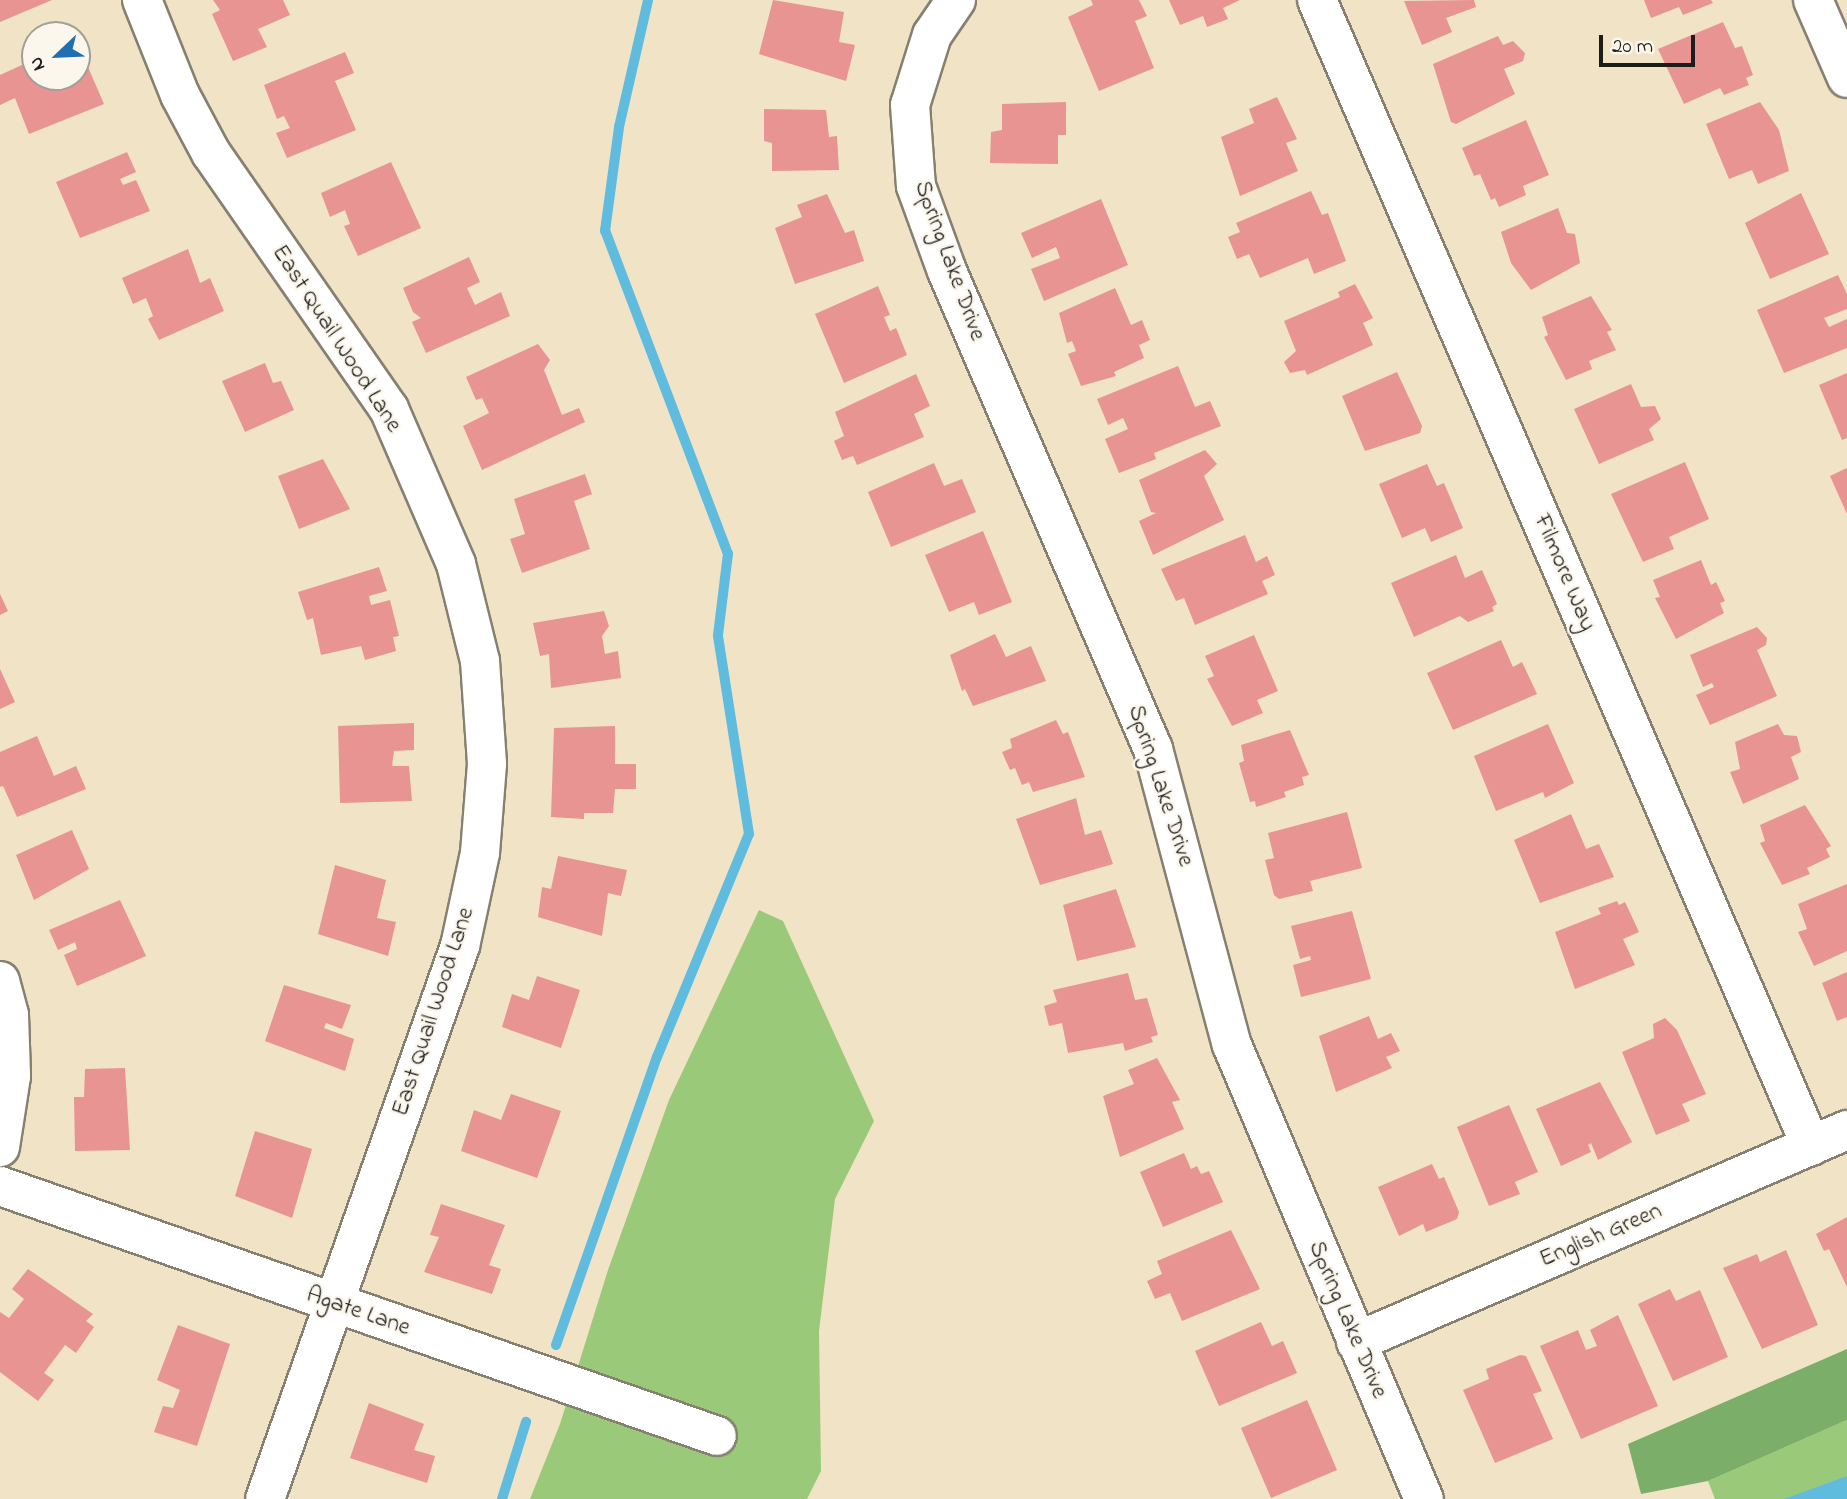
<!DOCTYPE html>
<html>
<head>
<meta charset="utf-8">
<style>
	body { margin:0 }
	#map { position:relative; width:1847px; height:1499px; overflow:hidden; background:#f1e3c6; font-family:"Indie Flower",sans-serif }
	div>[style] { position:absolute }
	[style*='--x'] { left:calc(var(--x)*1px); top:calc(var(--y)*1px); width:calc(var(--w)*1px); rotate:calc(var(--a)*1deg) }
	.green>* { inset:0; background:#9aca79 }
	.forest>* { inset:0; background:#7bae69 }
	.water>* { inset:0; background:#60bcde }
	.stream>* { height:10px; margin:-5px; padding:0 5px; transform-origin:5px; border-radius:5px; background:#60bcde }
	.building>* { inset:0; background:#e79492 }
	.roads { filter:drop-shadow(2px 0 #868071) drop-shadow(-2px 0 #868071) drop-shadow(0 2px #868071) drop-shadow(0 -2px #868071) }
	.minor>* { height:38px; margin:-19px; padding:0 19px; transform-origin:19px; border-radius:19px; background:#fff }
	span { translate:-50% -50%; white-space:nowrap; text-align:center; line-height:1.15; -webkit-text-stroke:5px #fbf7ec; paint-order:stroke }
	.street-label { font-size:24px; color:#1c1c1c }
	.north { position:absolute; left:21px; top:21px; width:70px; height:70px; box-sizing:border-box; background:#fbf7ec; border:2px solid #a29f99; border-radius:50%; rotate:247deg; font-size:19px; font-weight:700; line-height:28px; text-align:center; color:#1c1c1c }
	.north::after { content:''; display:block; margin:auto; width:24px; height:32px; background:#1f6fb2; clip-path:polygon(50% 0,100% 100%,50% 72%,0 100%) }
	.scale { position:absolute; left:1599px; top:35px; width:96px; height:32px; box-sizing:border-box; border:4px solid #1c1c1c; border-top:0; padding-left:9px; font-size:21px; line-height:24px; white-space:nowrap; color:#1c1c1c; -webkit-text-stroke:5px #fbf7ec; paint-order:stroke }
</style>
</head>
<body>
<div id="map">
	<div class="green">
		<i style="clip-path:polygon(759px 910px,783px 921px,874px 1121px,835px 1199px,819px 1331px,821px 1471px,807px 1499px,530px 1499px,560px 1424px,608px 1270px,669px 1100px)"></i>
		<i style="clip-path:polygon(1847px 1420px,1847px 1499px,1715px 1499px,1708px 1481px)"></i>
	</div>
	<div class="forest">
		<i style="clip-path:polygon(1847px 1349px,1847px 1420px,1708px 1481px,1641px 1494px,1628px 1444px)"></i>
	</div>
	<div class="water">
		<i style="clip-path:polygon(1847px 1476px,1847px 1499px,1784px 1499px)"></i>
	</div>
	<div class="stream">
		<i style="--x:556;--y:1345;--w:305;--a:-70.7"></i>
		<i style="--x:657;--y:1057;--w:241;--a:-67.6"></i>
		<i style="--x:749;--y:834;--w:201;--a:-98.9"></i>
		<i style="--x:718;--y:635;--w:82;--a:-83"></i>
		<i style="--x:728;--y:554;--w:346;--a:-110.8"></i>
		<i style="--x:605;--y:231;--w:105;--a:-82.3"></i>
		<i style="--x:619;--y:127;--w:130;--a:-77.1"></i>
		<i style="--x:502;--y:1499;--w:81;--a:-72.7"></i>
	</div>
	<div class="building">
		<i style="clip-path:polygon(0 0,52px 0,0 22px)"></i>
		<i style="clip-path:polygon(213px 0,283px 0,290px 15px,258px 29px,267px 47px,233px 61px,212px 14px,220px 10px)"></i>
		<i style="clip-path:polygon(773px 0,844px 12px,839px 42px,855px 45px,846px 81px,759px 54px)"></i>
		<i style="clip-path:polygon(1091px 0,1139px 0,1147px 16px,1135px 21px,1154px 68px,1099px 91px,1068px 17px,1093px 5px)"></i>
		<i style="clip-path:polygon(1169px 0,1240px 0,1223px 8px,1228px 19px,1207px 27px,1203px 16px,1180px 25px)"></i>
		<i style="clip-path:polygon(1474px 0,1476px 7px,1446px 18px,1452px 32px,1422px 45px,1404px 1px)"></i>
		<i style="clip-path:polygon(1644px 0,1711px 0,1713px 3px,1683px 15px,1679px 7px,1651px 18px)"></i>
		<i style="clip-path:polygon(1723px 22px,1735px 48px,1742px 46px,1753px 75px,1746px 78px,1749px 85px,1724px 95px,1720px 88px,1684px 104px,1658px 49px)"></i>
		<i style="clip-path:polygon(1498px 36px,1503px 45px,1513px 41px,1525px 53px,1523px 61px,1504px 69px,1515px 94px,1456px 124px,1451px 122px,1433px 64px)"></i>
		<i style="clip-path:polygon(345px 52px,354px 73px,335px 81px,356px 130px,287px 158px,276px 133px,290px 128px,284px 116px,277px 119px,264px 85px)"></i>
		<i style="clip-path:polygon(35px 59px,35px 77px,77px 77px,77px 72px,88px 67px,104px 104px,29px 134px,15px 98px,0 105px,0 75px)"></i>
		<i style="clip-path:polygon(1277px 97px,1297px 139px,1286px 143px,1298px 171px,1240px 196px,1221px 137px,1254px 123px,1249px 109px)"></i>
		<i style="clip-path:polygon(1066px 102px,1066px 135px,1058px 135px,1058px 164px,990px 163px,991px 132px,1002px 130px,1002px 104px)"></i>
		<i style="clip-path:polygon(1760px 102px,1779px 130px,1789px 171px,1758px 184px,1752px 170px,1729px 179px,1706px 124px)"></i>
		<i style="clip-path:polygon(764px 109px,826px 110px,829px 137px,837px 136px,839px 170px,772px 171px,772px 143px,764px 141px)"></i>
		<i style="clip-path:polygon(1526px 120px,1549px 175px,1523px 186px,1526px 195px,1499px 207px,1495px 198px,1491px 200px,1480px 174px,1474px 176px,1462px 148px)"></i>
		<i style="clip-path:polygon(127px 152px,136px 172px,120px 179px,123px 185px,136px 180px,150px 211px,80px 238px,56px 182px)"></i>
		<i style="clip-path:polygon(391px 162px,421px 228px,358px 256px,344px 226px,350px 224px,345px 210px,330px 217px,321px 193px)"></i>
		<i style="clip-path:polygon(1311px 191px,1322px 215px,1328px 213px,1346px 261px,1314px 274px,1308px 258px,1260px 278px,1249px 254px,1237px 259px,1228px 237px,1240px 232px,1236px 223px)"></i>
		<i style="clip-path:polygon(1801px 193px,1829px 254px,1770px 279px,1745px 223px)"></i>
		<i style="clip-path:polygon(827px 194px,845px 233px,854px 230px,864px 261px,795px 284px,775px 228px,802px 217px,797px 205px)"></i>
		<i style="clip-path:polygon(1101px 199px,1128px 265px,1044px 301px,1031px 269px,1060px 258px,1056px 247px,1032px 258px,1021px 233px)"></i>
		<i style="clip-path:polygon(1558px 208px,1567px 233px,1575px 234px,1580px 263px,1531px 290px,1511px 263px,1501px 232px)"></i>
		<i style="clip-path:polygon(188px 249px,200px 283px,210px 278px,224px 311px,159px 340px,148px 319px,153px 316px,146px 298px,133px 304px,122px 278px)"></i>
		<i style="clip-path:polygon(469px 257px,480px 282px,467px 288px,475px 305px,501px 292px,510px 316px,426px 353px,412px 322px,421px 318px,413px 312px,403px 288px)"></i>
		<i style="clip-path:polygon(1838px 275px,1847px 294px,1847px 309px,1824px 318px,1829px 327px,1847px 319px,1847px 348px,1784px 373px,1757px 310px)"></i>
		<i style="clip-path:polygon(1355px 284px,1373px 318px,1363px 323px,1373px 345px,1307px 375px,1305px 370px,1290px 373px,1284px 362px,1296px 351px,1284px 321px,1340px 297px,1338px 292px)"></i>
		<i style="clip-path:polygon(878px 286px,890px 315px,884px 317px,890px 331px,896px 328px,907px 355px,844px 383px,815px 314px)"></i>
		<i style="clip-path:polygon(1115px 288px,1131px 325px,1142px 320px,1150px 340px,1139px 345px,1144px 358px,1114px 372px,1116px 376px,1081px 386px,1068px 354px,1076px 351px,1072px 341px,1067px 343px,1059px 313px)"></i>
		<i style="clip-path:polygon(1591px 296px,1612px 330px,1607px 332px,1616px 350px,1589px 361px,1592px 369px,1566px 380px,1544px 337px,1548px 335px,1542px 317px)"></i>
		<i style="clip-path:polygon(538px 344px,550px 360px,544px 370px,562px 415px,579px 408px,585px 422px,482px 470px,463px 426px,489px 413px,482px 398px,476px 400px,466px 377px)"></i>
		<i style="clip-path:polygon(265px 363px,273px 383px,281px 381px,294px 410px,245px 432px,222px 381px)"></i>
		<i style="clip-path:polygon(1178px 366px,1195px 407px,1210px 401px,1221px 426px,1154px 453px,1156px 459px,1119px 473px,1105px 439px,1128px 429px,1123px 418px,1108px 425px,1097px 399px)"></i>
		<i style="clip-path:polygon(1397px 372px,1422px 426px,1420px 433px,1365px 451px,1342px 396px)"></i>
		<i style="clip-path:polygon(1847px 373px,1847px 438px,1842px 440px,1819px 385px)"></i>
		<i style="clip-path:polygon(916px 374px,930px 406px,914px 414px,924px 437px,857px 465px,853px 456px,842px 460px,834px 441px,844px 436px,835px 412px)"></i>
		<i style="clip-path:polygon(1631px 384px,1641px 407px,1655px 406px,1661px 419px,1649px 429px,1654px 440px,1599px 464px,1574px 409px)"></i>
		<i style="clip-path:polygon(1205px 450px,1217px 464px,1204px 476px,1224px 520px,1153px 555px,1139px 521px,1156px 513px,1151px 512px,1139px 480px)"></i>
		<i style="clip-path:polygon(323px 459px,350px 509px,299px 529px,278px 476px)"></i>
		<i style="clip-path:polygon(1685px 462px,1709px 519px,1669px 537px,1674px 549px,1643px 562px,1611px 494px)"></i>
		<i style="clip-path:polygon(934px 463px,944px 486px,962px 479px,976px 512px,891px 547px,868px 492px)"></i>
		<i style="clip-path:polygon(1427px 464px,1437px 486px,1444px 483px,1463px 528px,1431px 542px,1425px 528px,1402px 538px,1379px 484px)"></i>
		<i style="clip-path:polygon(1847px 468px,1847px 514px,1830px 476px)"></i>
		<i style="clip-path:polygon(585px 474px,592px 494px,574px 501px,590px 549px,522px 573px,510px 539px,525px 534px,514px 499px)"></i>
		<i style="clip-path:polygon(983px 531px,1012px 602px,979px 615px,974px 602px,949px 612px,925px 555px)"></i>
		<i style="clip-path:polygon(1245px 535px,1256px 562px,1267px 556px,1275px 575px,1262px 581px,1268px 594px,1195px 625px,1184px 598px,1176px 601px,1161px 569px)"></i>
		<i style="clip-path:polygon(1456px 555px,1465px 578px,1482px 570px,1497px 604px,1492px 607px,1494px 611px,1468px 622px,1460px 616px,1414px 637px,1391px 583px)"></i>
		<i style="clip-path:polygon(1701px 560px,1711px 585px,1716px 582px,1725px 601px,1720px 603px,1724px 613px,1676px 639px,1655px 598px,1660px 597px,1653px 580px)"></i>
		<i style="clip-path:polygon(379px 567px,387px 591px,369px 596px,371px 605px,390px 600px,399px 636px,393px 637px,396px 651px,365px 660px,361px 646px,321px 655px,313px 618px,307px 620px,298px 592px)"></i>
		<i style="clip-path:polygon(0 594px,8px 611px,0 615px)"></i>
		<i style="clip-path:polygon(604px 611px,609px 626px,602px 636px,605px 654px,618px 651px,621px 678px,551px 688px,549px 654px,540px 656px,533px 623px)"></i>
		<i style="clip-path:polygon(1757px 627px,1767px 638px,1766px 645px,1757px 650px,1777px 696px,1710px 725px,1696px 695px,1714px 687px,1712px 683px,1703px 687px,1690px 655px)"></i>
		<i style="clip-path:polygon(995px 634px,1006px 657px,1031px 646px,1046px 681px,973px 706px,965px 689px,962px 691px,950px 655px)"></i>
		<i style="clip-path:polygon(1254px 635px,1278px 691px,1257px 700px,1263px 713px,1232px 726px,1207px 679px,1214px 676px,1205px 656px)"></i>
		<i style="clip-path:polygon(1501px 640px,1513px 667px,1522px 662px,1537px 694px,1453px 730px,1427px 673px)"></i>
		<i style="clip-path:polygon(0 669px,15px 702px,0 709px)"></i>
		<i style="clip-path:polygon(1056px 720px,1063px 734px,1068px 732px,1085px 777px,1033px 792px,1029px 782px,1022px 785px,1015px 768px,1010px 770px,1002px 752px,1012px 748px,1010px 739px)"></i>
		<i style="clip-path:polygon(414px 723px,414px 750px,394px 751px,392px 766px,409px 766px,412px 801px,340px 803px,338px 726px)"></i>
		<i style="clip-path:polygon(1548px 724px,1574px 783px,1545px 798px,1543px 792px,1496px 811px,1474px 756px)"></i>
		<i style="clip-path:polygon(1778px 724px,1784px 735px,1797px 736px,1801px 752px,1791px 757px,1799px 779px,1743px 804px,1730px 772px,1740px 769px,1735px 742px)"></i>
		<i style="clip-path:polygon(615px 726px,615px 764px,636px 764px,636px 789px,615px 789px,613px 813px,584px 813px,584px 819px,551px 817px,554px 728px)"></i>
		<i style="clip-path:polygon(1290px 730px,1309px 775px,1302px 777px,1304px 785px,1284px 792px,1286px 797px,1256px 807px,1255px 801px,1250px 802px,1239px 763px,1244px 761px,1241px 745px)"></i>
		<i style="clip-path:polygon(37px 736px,54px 776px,76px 766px,86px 789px,17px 817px,3px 786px,0 787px,0 752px)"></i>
		<i style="clip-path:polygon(1076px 798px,1085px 835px,1101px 830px,1113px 864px,1040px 885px,1016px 819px)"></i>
		<i style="clip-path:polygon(1805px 805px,1831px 846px,1826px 849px,1830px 857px,1807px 868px,1810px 874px,1782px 885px,1760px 843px,1765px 841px,1760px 825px)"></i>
		<i style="clip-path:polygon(1347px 812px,1362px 868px,1310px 881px,1313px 891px,1279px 899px,1274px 895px,1265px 860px,1274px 858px,1268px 833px)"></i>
		<i style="clip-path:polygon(1571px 814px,1586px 849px,1599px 844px,1614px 877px,1540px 903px,1514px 840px)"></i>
		<i style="clip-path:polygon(72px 830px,89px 869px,34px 900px,16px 855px)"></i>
		<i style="clip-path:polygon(558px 856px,627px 870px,621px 896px,608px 893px,602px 936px,538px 917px,542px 887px,551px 889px)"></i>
		<i style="clip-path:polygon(335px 865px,386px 880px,377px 918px,396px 922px,388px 956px,318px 934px)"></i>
		<i style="clip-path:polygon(1847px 884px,1847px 951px,1814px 966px,1798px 932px,1807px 929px,1798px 904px)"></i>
		<i style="clip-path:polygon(1116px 889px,1136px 947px,1077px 961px,1063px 905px)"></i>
		<i style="clip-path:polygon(120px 900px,146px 956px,77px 986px,64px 955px,77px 949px,75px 942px,58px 950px,49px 930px)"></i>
		<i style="clip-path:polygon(1617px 901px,1619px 905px,1625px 902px,1639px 932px,1623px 939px,1635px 965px,1575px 989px,1555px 932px,1601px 914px,1598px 908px)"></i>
		<i style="clip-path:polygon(1352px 911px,1371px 979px,1301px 997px,1293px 965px,1311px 960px,1310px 956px,1300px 959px,1291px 926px)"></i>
		<i style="clip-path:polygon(1847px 972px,1847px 1017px,1837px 1021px,1822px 983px)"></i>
		<i style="clip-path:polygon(1128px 973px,1135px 1000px,1147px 998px,1158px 1035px,1151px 1037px,1153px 1042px,1125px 1051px,1123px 1043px,1068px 1053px,1062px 1023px,1049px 1026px,1044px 1006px,1057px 1002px,1053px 990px)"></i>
		<i style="clip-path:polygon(537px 976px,580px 990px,561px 1048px,502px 1027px,512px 994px,529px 1000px)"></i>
		<i style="clip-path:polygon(284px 985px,351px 1005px,342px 1029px,326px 1023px,324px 1028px,354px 1039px,345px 1071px,265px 1041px)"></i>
		<i style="clip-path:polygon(1369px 1016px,1378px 1039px,1391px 1033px,1400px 1051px,1386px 1057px,1392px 1068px,1336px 1092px,1319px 1036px)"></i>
		<i style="clip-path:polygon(1665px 1018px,1677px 1030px,1706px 1094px,1682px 1104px,1690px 1121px,1656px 1135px,1622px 1052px,1654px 1038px,1653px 1024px)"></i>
		<i style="clip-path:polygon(1157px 1058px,1180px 1100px,1172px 1102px,1184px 1129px,1120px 1157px,1103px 1096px,1134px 1084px,1128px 1070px)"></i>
		<i style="clip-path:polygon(125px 1068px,130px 1150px,75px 1151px,74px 1097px,84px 1097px,85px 1069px)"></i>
		<i style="clip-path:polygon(1600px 1082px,1632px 1142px,1598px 1160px,1591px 1143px,1588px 1145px,1591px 1152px,1561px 1166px,1536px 1109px)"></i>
		<i style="clip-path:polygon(511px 1094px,561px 1111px,537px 1178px,461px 1151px,474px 1110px,501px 1120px)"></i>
		<i style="clip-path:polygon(1509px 1105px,1538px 1172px,1515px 1182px,1520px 1194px,1489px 1206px,1457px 1127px)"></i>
		<i style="clip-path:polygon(255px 1131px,312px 1149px,292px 1218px,235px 1196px)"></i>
		<i style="clip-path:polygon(1184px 1153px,1191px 1169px,1197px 1166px,1201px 1174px,1209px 1171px,1223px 1202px,1163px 1227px,1140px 1172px)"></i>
		<i style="clip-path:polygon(1432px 1164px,1439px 1179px,1444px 1177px,1459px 1212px,1457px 1219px,1426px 1232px,1423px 1224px,1399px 1236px,1378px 1187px)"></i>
		<i style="clip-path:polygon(441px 1204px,505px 1225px,489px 1265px,501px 1269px,492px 1294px,424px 1272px,439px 1237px,430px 1235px)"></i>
		<i style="clip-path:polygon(1847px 1217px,1847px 1287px,1829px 1249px,1824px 1251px,1816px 1234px)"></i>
		<i style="clip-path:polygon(1231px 1230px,1260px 1289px,1182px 1321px,1170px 1293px,1155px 1299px,1147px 1281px,1162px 1274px,1157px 1261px)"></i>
		<i style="clip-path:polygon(1786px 1250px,1818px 1325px,1762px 1349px,1723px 1268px,1757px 1254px,1760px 1262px)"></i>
		<i style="clip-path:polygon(28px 1269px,93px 1314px,86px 1321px,94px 1327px,76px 1353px,65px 1345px,44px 1373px,54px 1380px,38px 1401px,0 1372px,0 1312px,9px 1318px,24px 1299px,12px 1289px)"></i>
		<i style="clip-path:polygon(1670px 1289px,1676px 1301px,1700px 1290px,1728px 1357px,1673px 1381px,1638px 1304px)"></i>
		<i style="clip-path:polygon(1618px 1315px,1658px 1406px,1581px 1439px,1540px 1346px,1578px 1330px,1586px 1350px,1597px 1346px,1590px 1330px)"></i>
		<i style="clip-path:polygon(1261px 1322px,1272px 1346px,1283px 1341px,1297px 1373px,1219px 1406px,1195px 1351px)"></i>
		<i style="clip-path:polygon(178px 1325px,230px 1344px,197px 1446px,154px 1432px,163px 1406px,173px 1408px,180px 1390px,157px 1380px)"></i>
		<i style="clip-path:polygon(1520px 1355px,1526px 1356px,1542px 1391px,1533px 1394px,1553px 1439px,1495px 1463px,1463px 1390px,1489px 1379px,1486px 1369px)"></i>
		<i style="clip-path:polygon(1307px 1400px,1337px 1470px,1271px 1498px,1241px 1428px)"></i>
		<i style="clip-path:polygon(369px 1403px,424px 1424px,414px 1450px,435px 1456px,427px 1483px,350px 1458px)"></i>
	</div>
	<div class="roads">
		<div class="minor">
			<i style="--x:142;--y:0;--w:102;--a:68.2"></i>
			<i style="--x:180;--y:95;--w:66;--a:61.9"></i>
			<i style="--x:211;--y:153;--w:312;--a:55.2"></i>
			<i style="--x:389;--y:409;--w:169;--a:66.6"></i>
			<i style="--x:456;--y:564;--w:100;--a:76.1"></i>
			<i style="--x:480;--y:661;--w:103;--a:86.1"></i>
			<i style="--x:487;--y:764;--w:89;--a:94.5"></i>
			<i style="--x:480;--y:853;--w:95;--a:102.1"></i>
			<i style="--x:460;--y:946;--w:586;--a:109.42"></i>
			<i style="--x:956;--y:0;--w:42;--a:124.4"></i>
			<i style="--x:932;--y:35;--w:73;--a:107.4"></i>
			<i style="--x:910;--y:105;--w:81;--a:85.8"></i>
			<i style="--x:916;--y:186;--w:90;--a:70"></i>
			<i style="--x:947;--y:271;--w:520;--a:66.69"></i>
			<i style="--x:1153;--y:749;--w:306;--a:75.1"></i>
			<i style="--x:1232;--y:1045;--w:493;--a:67.1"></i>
			<i style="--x:1317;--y:0;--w:1248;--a:66.68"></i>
			<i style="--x:1813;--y:0;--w:85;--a:66.4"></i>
			<i style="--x:0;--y:981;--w:35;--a:75"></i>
			<i style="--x:9;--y:1015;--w:61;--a:88.1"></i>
			<i style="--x:11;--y:1076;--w:72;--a:98.8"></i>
			<i style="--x:0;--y:1186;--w:759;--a:19.22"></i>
			<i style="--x:1356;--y:1342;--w:535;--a:-23.35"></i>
		</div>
	</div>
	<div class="street-label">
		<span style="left:949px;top:261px;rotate:70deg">Spring Lake Drive</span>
		<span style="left:336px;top:339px;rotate:57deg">East Quail Wood Lane</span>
		<span style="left:1564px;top:573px;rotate:67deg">Filmore Way</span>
		<span style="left:1160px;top:786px;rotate:72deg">Spring Lake Drive</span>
		<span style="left:434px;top:1012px;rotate:-72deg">East Quail Wood Lane</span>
		<span style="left:1601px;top:1236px;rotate:-23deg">English Green</span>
		<span style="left:358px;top:1312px;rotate:19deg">Agate Lane</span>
		<span style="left:1347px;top:1320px;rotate:67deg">Spring Lake Drive</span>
	</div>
	<div class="north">N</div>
	<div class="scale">20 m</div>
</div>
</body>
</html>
